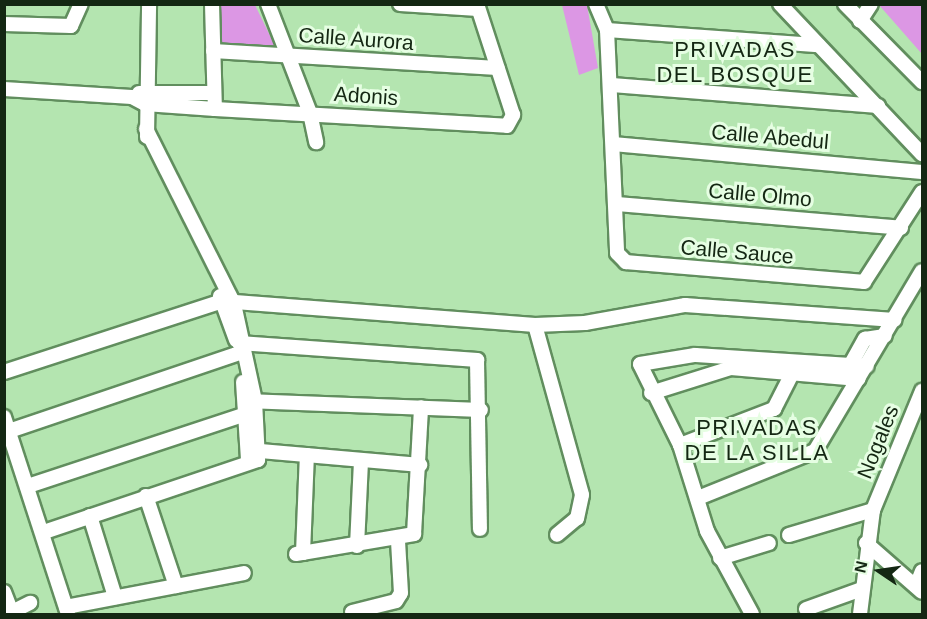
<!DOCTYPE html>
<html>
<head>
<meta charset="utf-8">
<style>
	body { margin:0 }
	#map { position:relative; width:927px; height:619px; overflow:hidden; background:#b4e5b0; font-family:Helvetica,sans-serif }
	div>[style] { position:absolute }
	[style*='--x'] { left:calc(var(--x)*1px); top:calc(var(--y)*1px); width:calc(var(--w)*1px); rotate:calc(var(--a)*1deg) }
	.green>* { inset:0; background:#dc97e4 }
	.roads { filter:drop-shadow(2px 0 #618e5e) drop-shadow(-2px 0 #618e5e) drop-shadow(0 2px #618e5e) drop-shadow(0 -2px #618e5e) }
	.minor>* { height:14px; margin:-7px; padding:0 7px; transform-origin:7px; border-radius:7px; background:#fff }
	span { translate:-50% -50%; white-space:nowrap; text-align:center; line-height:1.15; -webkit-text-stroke:6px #e6fee3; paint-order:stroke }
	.street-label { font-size:21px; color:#142713 }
	.neighbourhood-label { font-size:22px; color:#142713; letter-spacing:1.5px }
	.frame { position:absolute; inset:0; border:6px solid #142713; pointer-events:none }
	.north { position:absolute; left:849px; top:541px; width:60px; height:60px; -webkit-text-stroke:4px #e6fee3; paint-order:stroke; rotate:283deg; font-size:16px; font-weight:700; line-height:24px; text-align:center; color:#142713 }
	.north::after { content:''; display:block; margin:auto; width:21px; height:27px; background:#142713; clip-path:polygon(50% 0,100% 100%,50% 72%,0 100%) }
</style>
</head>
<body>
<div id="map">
	<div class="green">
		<i style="clip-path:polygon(215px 5px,255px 5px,276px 48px,215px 44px)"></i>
		<i style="clip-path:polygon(562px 5px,587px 5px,598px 68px,579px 75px)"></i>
		<i style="clip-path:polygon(879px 5px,922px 5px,922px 54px)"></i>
	</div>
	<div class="roads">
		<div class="minor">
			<i style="--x:212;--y:4;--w:105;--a:88.4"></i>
			<i style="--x:268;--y:4;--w:117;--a:68.9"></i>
			<i style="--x:310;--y:113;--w:30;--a:78"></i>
			<i style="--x:400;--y:4;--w:78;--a:3.7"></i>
			<i style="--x:596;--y:4;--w:28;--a:67"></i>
			<i style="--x:607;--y:30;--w:223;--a:87.4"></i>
			<i style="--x:617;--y:253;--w:13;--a:45"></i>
			<i style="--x:626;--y:262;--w:239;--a:4.8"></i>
			<i style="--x:864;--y:282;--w:107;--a:-57.2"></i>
			<i style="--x:780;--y:4;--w:207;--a:46.6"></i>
			<i style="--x:845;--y:4;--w:110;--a:45.4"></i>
			<i style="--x:860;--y:21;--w:20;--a:-57"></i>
			<i style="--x:4;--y:24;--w:67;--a:1.7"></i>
			<i style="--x:71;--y:26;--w:24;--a:-66"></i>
			<i style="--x:607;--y:30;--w:212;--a:4.1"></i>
			<i style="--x:213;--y:51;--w:285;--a:3.4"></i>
			<i style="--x:612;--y:85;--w:267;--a:4.5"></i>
			<i style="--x:4;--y:89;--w:128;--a:3.6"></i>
			<i style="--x:132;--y:97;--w:15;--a:28"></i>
			<i style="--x:145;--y:104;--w:70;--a:4.1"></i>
			<i style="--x:215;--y:109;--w:292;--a:3.3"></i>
			<i style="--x:507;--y:126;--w:13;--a:-61"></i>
			<i style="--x:513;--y:115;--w:117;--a:-108"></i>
			<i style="--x:139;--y:93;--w:75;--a:0"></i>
			<i style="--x:147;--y:137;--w:133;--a:-89.1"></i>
			<i style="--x:613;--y:144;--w:310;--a:5.2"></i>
			<i style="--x:617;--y:204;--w:285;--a:4.8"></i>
			<i style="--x:220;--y:296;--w:47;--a:70"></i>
			<i style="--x:535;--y:325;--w:176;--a:74.5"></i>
			<i style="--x:582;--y:495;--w:24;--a:102"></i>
			<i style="--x:577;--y:518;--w:26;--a:140"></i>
			<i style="--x:239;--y:343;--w:239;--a:4.1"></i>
			<i style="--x:477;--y:360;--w:169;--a:89"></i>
			<i style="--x:847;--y:371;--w:37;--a:-61"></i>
			<i style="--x:865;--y:339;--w:20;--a:-9"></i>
			<i style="--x:4;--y:372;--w:229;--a:-18"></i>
			<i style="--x:222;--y:301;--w:314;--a:4.4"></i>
			<i style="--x:535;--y:325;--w:50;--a:-2.3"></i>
			<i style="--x:585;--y:323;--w:102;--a:-10.2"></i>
			<i style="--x:685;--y:305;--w:210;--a:4.1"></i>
			<i style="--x:243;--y:382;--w:78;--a:86.3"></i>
			<i style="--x:651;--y:393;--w:84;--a:-17.4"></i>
			<i style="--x:731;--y:368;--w:128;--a:4.9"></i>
			<i style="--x:246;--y:401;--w:235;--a:2.2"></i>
			<i style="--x:4;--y:417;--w:207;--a:72"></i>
			<i style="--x:9;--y:431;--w:243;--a:-18.7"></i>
			<i style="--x:680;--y:445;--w:101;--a:-21"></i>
			<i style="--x:774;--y:409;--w:39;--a:-63"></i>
			<i style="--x:249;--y:450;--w:172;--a:5"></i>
			<i style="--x:28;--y:486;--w:230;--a:-18.3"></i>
			<i style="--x:146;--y:496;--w:95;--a:71.6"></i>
			<i style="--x:698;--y:498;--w:126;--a:-21.9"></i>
			<i style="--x:815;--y:451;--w:209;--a:-59.3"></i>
			<i style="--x:90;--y:516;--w:85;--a:72.8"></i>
			<i style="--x:44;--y:532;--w:226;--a:-18.6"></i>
			<i style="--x:258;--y:460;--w:59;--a:-92.9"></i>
			<i style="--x:255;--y:401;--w:99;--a:-102.2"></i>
			<i style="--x:234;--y:304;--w:196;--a:-116.7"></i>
			<i style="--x:789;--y:535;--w:88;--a:-16.6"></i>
			<i style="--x:866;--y:543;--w:74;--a:41.2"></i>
			<i style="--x:357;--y:546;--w:86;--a:-87.3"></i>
			<i style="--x:303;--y:553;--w:98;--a:-87.7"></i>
			<i style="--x:296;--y:554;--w:120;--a:-9.6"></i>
			<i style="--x:414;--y:534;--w:127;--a:-86.8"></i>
			<i style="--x:720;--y:558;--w:51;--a:-17"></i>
			<i style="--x:916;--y:586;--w:16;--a:-68"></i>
			<i style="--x:4;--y:592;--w:19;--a:69"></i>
			<i style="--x:66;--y:607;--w:181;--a:-10.8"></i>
			<i style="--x:806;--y:609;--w:59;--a:-19.7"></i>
			<i style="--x:352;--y:612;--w:45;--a:-14"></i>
			<i style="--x:396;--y:601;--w:9;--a:-58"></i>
			<i style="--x:401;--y:593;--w:52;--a:-93.3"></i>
			<i style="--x:8;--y:614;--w:25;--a:-27"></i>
			<i style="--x:752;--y:614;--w:94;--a:-118.5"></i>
			<i style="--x:707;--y:531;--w:90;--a:-107.4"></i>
			<i style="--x:680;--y:445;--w:90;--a:-116.3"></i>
			<i style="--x:640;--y:364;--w:56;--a:-9.3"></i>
			<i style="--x:695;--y:355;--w:172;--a:3.7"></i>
			<i style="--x:860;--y:614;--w:105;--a:-82.9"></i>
			<i style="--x:873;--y:510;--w:129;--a:-67.6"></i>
		</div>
	</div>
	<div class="street-label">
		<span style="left:356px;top:39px;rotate:4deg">Calle Aurora</span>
		<span style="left:366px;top:96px;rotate:4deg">Adonis</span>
		<span style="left:770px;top:137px;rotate:5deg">Calle Abedul</span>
		<span style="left:760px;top:195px;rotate:5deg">Calle Olmo</span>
		<span style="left:737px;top:252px;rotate:5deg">Calle Sauce</span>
		<span style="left:878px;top:442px;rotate:-68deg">Nogales</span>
	</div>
	<div class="neighbourhood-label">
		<span style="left:735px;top:62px">PRIVADAS<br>DEL BOSQUE</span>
		<span style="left:757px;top:440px">PRIVADAS<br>DE LA SILLA</span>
	</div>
	<div class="frame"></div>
	<div class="north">N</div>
</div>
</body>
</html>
